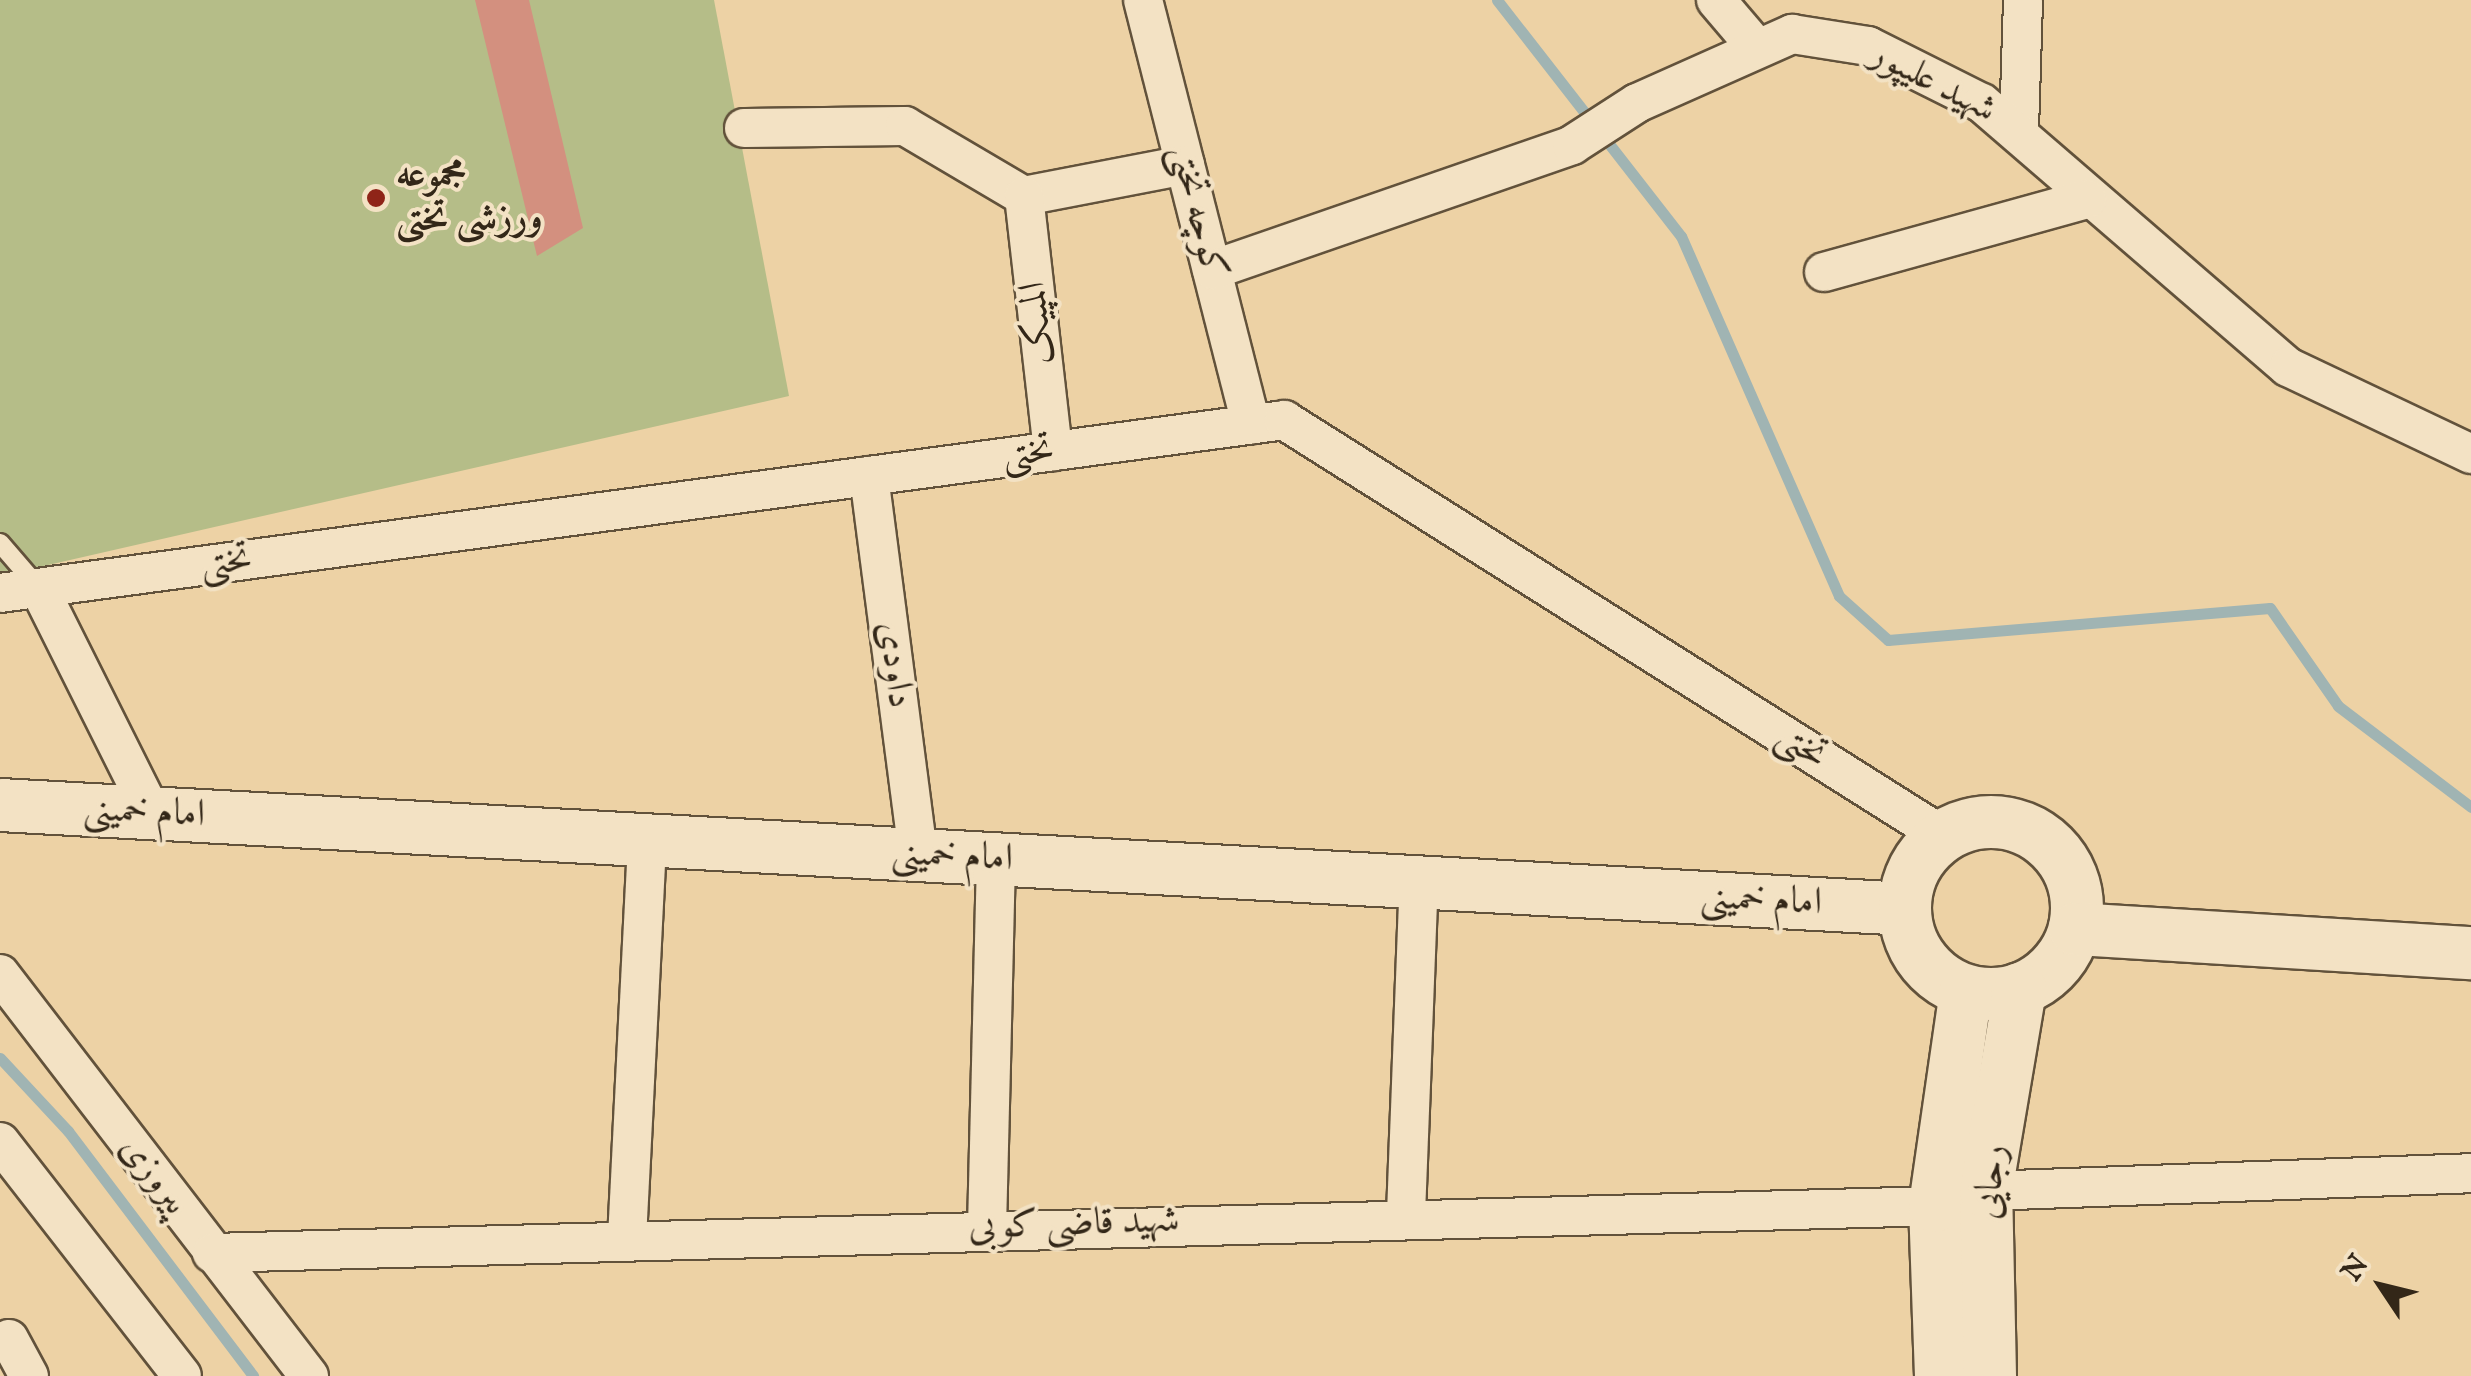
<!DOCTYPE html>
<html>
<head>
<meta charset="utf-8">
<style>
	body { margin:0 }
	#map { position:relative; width:2471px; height:1376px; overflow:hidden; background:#edd2a5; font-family:"IM FELL English",Amiri,serif }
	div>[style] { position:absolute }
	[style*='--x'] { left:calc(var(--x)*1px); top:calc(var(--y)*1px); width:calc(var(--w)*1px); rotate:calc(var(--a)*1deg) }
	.green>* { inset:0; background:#b5bd88 }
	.stream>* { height:11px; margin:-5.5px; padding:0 5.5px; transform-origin:5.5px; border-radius:5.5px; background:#a0b4b3 }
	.building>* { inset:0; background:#d3907f }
	.roads { filter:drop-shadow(2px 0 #62523b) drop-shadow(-2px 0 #62523b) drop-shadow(0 2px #62523b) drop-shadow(0 -2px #62523b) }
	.service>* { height:18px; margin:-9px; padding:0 9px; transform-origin:9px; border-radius:9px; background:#f3e2c4 }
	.minor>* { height:38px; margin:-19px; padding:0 19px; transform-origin:19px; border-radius:19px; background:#f3e2c4 }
	.secondary>* { height:52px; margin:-26px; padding:0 26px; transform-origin:26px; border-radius:26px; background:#f3e2c4 }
	.secondary>.ring { margin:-26px; padding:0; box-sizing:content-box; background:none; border:52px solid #f3e2c4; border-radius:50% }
	.dots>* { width:28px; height:28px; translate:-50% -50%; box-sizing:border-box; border:5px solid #f3e2c4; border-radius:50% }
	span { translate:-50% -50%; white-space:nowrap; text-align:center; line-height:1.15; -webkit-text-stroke:8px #f3e2c4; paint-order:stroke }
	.street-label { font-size:38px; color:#332718 }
	.poi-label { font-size:38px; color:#332718; font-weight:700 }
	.left { translate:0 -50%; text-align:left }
	.north { position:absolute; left:2331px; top:1236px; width:100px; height:100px; -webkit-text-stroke:8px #f3e2c4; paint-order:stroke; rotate:305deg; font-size:28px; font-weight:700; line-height:40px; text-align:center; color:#332718 }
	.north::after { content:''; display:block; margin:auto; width:35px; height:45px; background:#332718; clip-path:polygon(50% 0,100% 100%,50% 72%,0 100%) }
</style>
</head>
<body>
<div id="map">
	<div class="green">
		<i style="clip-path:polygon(0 0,714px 0,789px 396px,0 576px)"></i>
	</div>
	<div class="stream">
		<i style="--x:1497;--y:0;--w:299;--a:52.1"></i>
		<i style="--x:1681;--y:236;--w:393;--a:66.3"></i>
		<i style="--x:1839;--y:596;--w:66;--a:41.9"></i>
		<i style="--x:1888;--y:640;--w:383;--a:-4.8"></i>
		<i style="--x:2270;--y:608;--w:119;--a:55.2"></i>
		<i style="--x:2338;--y:706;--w:167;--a:37.2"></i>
		<i style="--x:0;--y:1058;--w:100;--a:47"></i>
		<i style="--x:68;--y:1131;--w:307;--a:52.9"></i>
	</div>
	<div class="building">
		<i style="clip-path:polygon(475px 0,529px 0,583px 228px,537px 256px)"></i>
	</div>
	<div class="roads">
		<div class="service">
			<i style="--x:0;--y:543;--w:58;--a:49.2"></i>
		</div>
		<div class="minor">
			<i style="--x:1143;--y:0;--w:438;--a:75.7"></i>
			<i style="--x:1716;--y:0;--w:62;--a:49.6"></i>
			<i style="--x:744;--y:128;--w:161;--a:-0.7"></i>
			<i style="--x:905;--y:126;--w:138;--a:30.5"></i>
			<i style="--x:1024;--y:196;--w:164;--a:-10.9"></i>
			<i style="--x:2019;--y:129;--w:129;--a:-88.2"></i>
			<i style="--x:1024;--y:196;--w:257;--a:83.5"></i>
			<i style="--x:1212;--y:270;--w:381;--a:-19.1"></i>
			<i style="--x:1572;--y:145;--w:77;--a:-32.9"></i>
			<i style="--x:1637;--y:103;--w:170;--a:-24"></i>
			<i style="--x:1792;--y:34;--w:77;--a:9"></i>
			<i style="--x:1868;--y:46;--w:127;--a:26.6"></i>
			<i style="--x:1982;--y:103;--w:404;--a:40.8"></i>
			<i style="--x:2288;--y:367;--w:203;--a:25.4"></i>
			<i style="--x:1824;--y:272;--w:273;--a:-15.5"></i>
			<i style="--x:869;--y:476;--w:382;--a:82.6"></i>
			<i style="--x:39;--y:588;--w:253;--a:63.4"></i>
			<i style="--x:0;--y:593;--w:1296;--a:-7.67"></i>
			<i style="--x:1284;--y:420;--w:779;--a:32.26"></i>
			<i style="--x:0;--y:974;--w:507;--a:52.45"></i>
			<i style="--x:0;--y:1142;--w:296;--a:52.1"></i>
			<i style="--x:1986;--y:1191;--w:485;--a:-2.1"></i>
			<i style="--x:1406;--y:1214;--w:332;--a:-87.8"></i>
			<i style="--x:987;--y:1228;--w:369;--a:-88.6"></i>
			<i style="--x:627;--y:1239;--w:400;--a:-87.1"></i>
			<i style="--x:212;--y:1253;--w:1724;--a:-1.56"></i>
			<i style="--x:9;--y:1339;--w:42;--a:61.6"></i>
		</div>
		<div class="secondary">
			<i style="--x:0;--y:805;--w:1908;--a:3.12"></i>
			<i class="ring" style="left:1905px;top:822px;width:120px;height:120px"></i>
			<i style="--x:2075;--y:929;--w:397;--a:3.5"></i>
			<i style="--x:1941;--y:1376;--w:170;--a:-92"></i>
			<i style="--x:1935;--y:1206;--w:217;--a:-81.8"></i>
			<i style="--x:1990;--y:1376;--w:185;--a:-91.2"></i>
			<i style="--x:1986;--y:1191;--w:205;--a:-80.4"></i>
		</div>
	</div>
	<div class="dots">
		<i style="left:376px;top:198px;background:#8f2418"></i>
	</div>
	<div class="street-label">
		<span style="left:1933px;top:83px;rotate:27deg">شهید علیپور</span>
		<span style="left:1197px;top:212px;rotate:76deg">کوچه تختی</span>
		<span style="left:1039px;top:323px;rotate:-97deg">المپیک</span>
		<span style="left:1028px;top:454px;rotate:-8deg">تختی</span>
		<span style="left:226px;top:563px;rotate:-8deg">تختی</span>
		<span style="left:894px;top:665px;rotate:83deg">داودی</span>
		<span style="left:1801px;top:747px;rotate:32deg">تختی</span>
		<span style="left:144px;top:813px;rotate:3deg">امام خمینی</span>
		<span style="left:952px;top:857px;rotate:3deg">امام خمینی</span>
		<span style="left:1761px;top:901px;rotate:3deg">امام خمینی</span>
		<span style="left:153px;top:1176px;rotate:53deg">پیروزی</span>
		<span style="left:1992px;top:1182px;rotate:-85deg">رجایی</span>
		<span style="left:1074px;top:1225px;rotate:-2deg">شهید قاضی کوبی</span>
	</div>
	<div class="poi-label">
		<span class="left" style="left:396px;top:198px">مجموعه<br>ورزشی تختی</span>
	</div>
	<div class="north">N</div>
</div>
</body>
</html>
